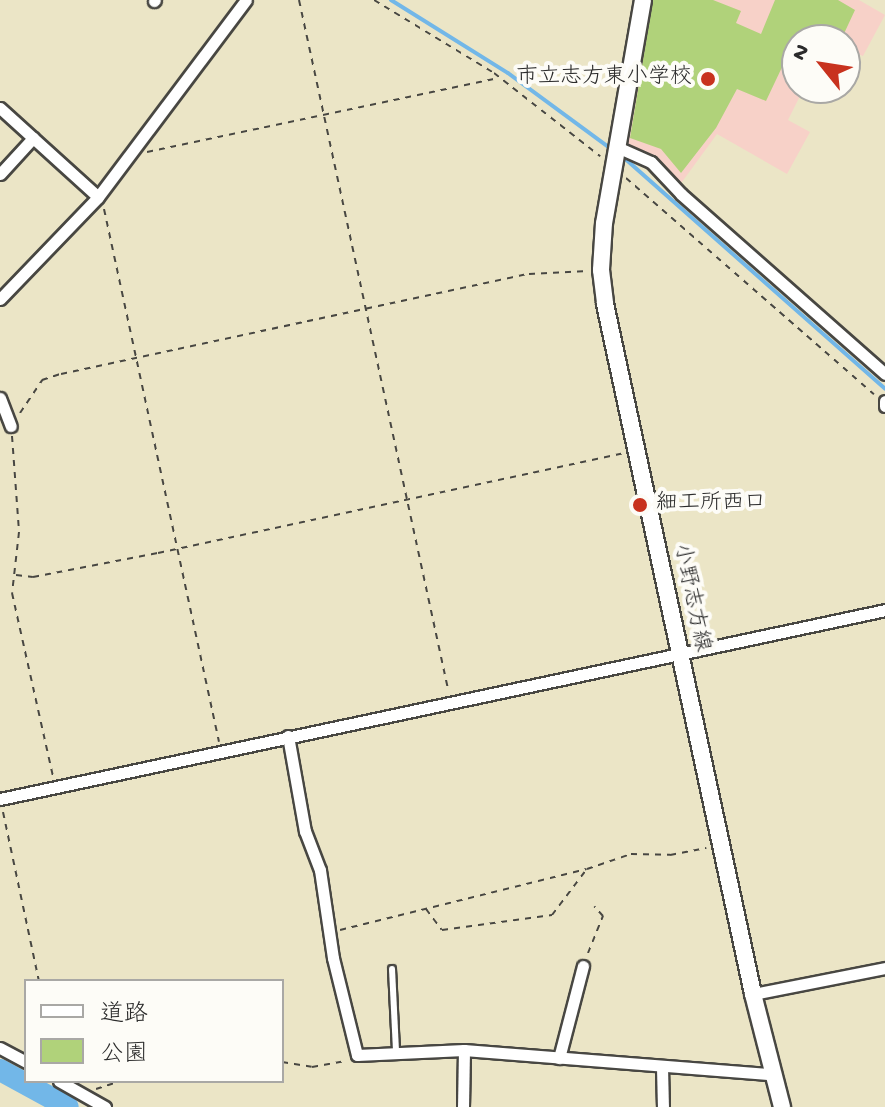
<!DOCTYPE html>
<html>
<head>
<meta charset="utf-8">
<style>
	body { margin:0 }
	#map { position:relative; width:885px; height:1107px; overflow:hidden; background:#ebe5c6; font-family:"Gochi Hand","Klee One",sans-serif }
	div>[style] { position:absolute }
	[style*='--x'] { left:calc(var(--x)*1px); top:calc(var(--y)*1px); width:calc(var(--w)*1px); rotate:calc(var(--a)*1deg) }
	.built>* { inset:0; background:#f7d1c8 }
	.green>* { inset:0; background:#b0d27a }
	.stream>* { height:4px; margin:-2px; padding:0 2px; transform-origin:2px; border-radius:2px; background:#72b7e8 }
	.river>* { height:22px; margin:-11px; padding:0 11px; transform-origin:11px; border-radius:11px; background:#72b7e8 }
	.path>* { height:2px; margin-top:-1px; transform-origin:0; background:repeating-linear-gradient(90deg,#484742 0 6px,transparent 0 12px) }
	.roads { filter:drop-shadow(2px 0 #484742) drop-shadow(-2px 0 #484742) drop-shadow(0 2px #484742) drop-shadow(0 -2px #484742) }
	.service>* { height:6px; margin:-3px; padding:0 3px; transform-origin:3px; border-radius:3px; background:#fff }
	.minor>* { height:11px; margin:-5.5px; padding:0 5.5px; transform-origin:5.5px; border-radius:5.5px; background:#fff }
	.secondary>* { height:16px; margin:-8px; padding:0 8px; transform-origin:8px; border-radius:8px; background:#fff }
	.dots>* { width:22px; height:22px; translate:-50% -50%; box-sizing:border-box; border:4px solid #fdfcf7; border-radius:50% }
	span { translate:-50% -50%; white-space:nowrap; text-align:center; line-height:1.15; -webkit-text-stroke:8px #fdfcf7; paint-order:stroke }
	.poi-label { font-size:22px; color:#2b2b2b }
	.right { translate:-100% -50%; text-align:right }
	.left { translate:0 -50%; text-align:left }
	.street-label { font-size:22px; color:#2b2b2b }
	.legend { position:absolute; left:24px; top:979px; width:260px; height:104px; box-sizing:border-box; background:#fdfcf7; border:2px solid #a9a8a5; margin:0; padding:10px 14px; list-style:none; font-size:24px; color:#2b2b2b }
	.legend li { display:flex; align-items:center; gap:16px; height:40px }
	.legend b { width:40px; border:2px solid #a9a8a5 }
	.north { position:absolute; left:781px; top:24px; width:80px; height:80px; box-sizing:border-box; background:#fdfcf7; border:2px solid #a9a8a5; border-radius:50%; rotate:300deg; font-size:22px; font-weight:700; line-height:32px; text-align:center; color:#2b2b2b }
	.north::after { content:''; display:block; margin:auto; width:28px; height:36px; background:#c8321e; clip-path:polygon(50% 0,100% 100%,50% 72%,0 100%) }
</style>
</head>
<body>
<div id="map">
	<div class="built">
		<i style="clip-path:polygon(648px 0,859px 0,885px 15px,863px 56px,845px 49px,845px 40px,797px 40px,797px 88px,825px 88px,813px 102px,800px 96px,788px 120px,810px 132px,787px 174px,717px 134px,679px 186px,656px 156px,623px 144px)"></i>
	</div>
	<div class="green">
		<i style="clip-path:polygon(653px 0,713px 0,741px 11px,736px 23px,761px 34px,775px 0,838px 0,855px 10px,841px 40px,797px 40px,797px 69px,784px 63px,766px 101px,737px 89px,716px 128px,681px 173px,661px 149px,630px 138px)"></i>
	</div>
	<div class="stream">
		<i style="--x:391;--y:0;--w:138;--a:32"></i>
		<i style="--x:508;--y:73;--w:128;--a:36.4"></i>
		<i style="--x:622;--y:156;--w:351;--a:41.5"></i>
	</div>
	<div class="river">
		<i style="--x:0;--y:1070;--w:77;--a:28.6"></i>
	</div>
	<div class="path">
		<i style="--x:299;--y:0;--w:705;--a:77.8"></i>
		<i style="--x:374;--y:0;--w:140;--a:31.3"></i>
		<i style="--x:494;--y:73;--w:135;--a:38.1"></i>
		<i style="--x:147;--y:152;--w:358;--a:-11.9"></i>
		<i style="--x:626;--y:178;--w:329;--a:41.1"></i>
		<i style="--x:104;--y:209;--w:545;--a:77.82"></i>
		<i style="--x:20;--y:413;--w:40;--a:-56"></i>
		<i style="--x:42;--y:380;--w:20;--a:-18"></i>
		<i style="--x:61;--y:374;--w:479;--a:-12.1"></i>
		<i style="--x:529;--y:274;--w:59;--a:-2.9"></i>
		<i style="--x:12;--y:436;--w:96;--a:85.8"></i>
		<i style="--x:19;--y:532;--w:61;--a:96.5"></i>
		<i style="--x:12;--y:593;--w:189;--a:77.4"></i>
		<i style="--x:16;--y:575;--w:17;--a:7"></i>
		<i style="--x:33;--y:577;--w:127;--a:-10.9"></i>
		<i style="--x:158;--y:553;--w:477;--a:-12.1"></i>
		<i style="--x:3;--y:812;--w:173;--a:78"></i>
		<i style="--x:426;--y:909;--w:26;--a:53"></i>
		<i style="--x:442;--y:930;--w:111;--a:-7.8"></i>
		<i style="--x:552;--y:915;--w:56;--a:-52.9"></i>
		<i style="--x:340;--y:930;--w:254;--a:-13.9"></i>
		<i style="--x:587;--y:869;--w:46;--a:-18.8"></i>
		<i style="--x:631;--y:854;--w:39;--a:1"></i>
		<i style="--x:670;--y:855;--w:37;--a:-11"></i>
		<i style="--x:588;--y:953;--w:40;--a:-68"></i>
		<i style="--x:603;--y:916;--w:13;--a:-132"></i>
		<i style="--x:282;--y:1062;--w:30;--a:9"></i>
		<i style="--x:312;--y:1067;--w:34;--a:-10"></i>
		<i style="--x:96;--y:1089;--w:26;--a:-18"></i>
	</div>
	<div class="roads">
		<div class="service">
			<i style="--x:392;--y:969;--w:82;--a:87.2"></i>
		</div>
		<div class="minor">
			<i style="--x:154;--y:1;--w:1;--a:-45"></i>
			<i style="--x:0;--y:108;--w:132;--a:42.2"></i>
			<i style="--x:617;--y:147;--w:37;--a:24"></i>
			<i style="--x:651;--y:162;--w:44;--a:46.8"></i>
			<i style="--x:681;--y:194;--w:272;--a:41.4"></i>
			<i style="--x:0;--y:174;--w:49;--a:-47.5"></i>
			<i style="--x:0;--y:299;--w:141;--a:-46.1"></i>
			<i style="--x:98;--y:197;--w:246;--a:-53.1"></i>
			<i style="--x:0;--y:398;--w:30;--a:69"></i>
			<i style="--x:885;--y:401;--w:5;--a:90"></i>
			<i style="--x:288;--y:736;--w:97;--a:79.9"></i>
			<i style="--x:305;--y:831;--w:42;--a:69"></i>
			<i style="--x:320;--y:870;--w:89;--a:81.6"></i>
			<i style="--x:333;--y:958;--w:100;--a:76.1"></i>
			<i style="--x:357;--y:1055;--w:107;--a:-2.7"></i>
			<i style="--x:464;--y:1050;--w:308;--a:4.5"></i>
			<i style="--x:0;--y:799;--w:905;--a:-12.05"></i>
			<i style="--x:753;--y:994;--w:135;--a:-11.1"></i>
			<i style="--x:0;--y:1048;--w:30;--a:28"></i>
			<i style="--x:559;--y:1058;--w:95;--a:-75.4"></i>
			<i style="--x:662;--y:1067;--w:40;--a:88.6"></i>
			<i style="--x:59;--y:1081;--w:53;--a:29.5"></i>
			<i style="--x:463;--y:1107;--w:57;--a:-89"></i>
		</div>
		<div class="secondary">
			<i style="--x:643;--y:0;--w:226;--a:99.9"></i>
			<i style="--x:604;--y:223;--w:47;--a:93.7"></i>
			<i style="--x:601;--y:270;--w:34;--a:83"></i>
			<i style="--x:605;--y:304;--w:706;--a:77.89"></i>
			<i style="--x:753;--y:994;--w:117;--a:75.6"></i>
		</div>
	</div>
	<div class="dots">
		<i style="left:708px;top:79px;background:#c8321e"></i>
		<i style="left:640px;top:505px;background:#c8321e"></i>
	</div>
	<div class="poi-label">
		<span class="right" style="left:692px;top:79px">市立志方東小学校</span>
		<span class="left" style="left:656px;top:505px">細工所西口</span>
	</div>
	<div class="street-label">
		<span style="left:690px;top:598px;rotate:78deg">小野志方線</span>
	</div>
	<ul class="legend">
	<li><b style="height:10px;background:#fff"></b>道路</li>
	<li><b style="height:22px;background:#b0d27a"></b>公園</li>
	</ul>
	<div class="north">N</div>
</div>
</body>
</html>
